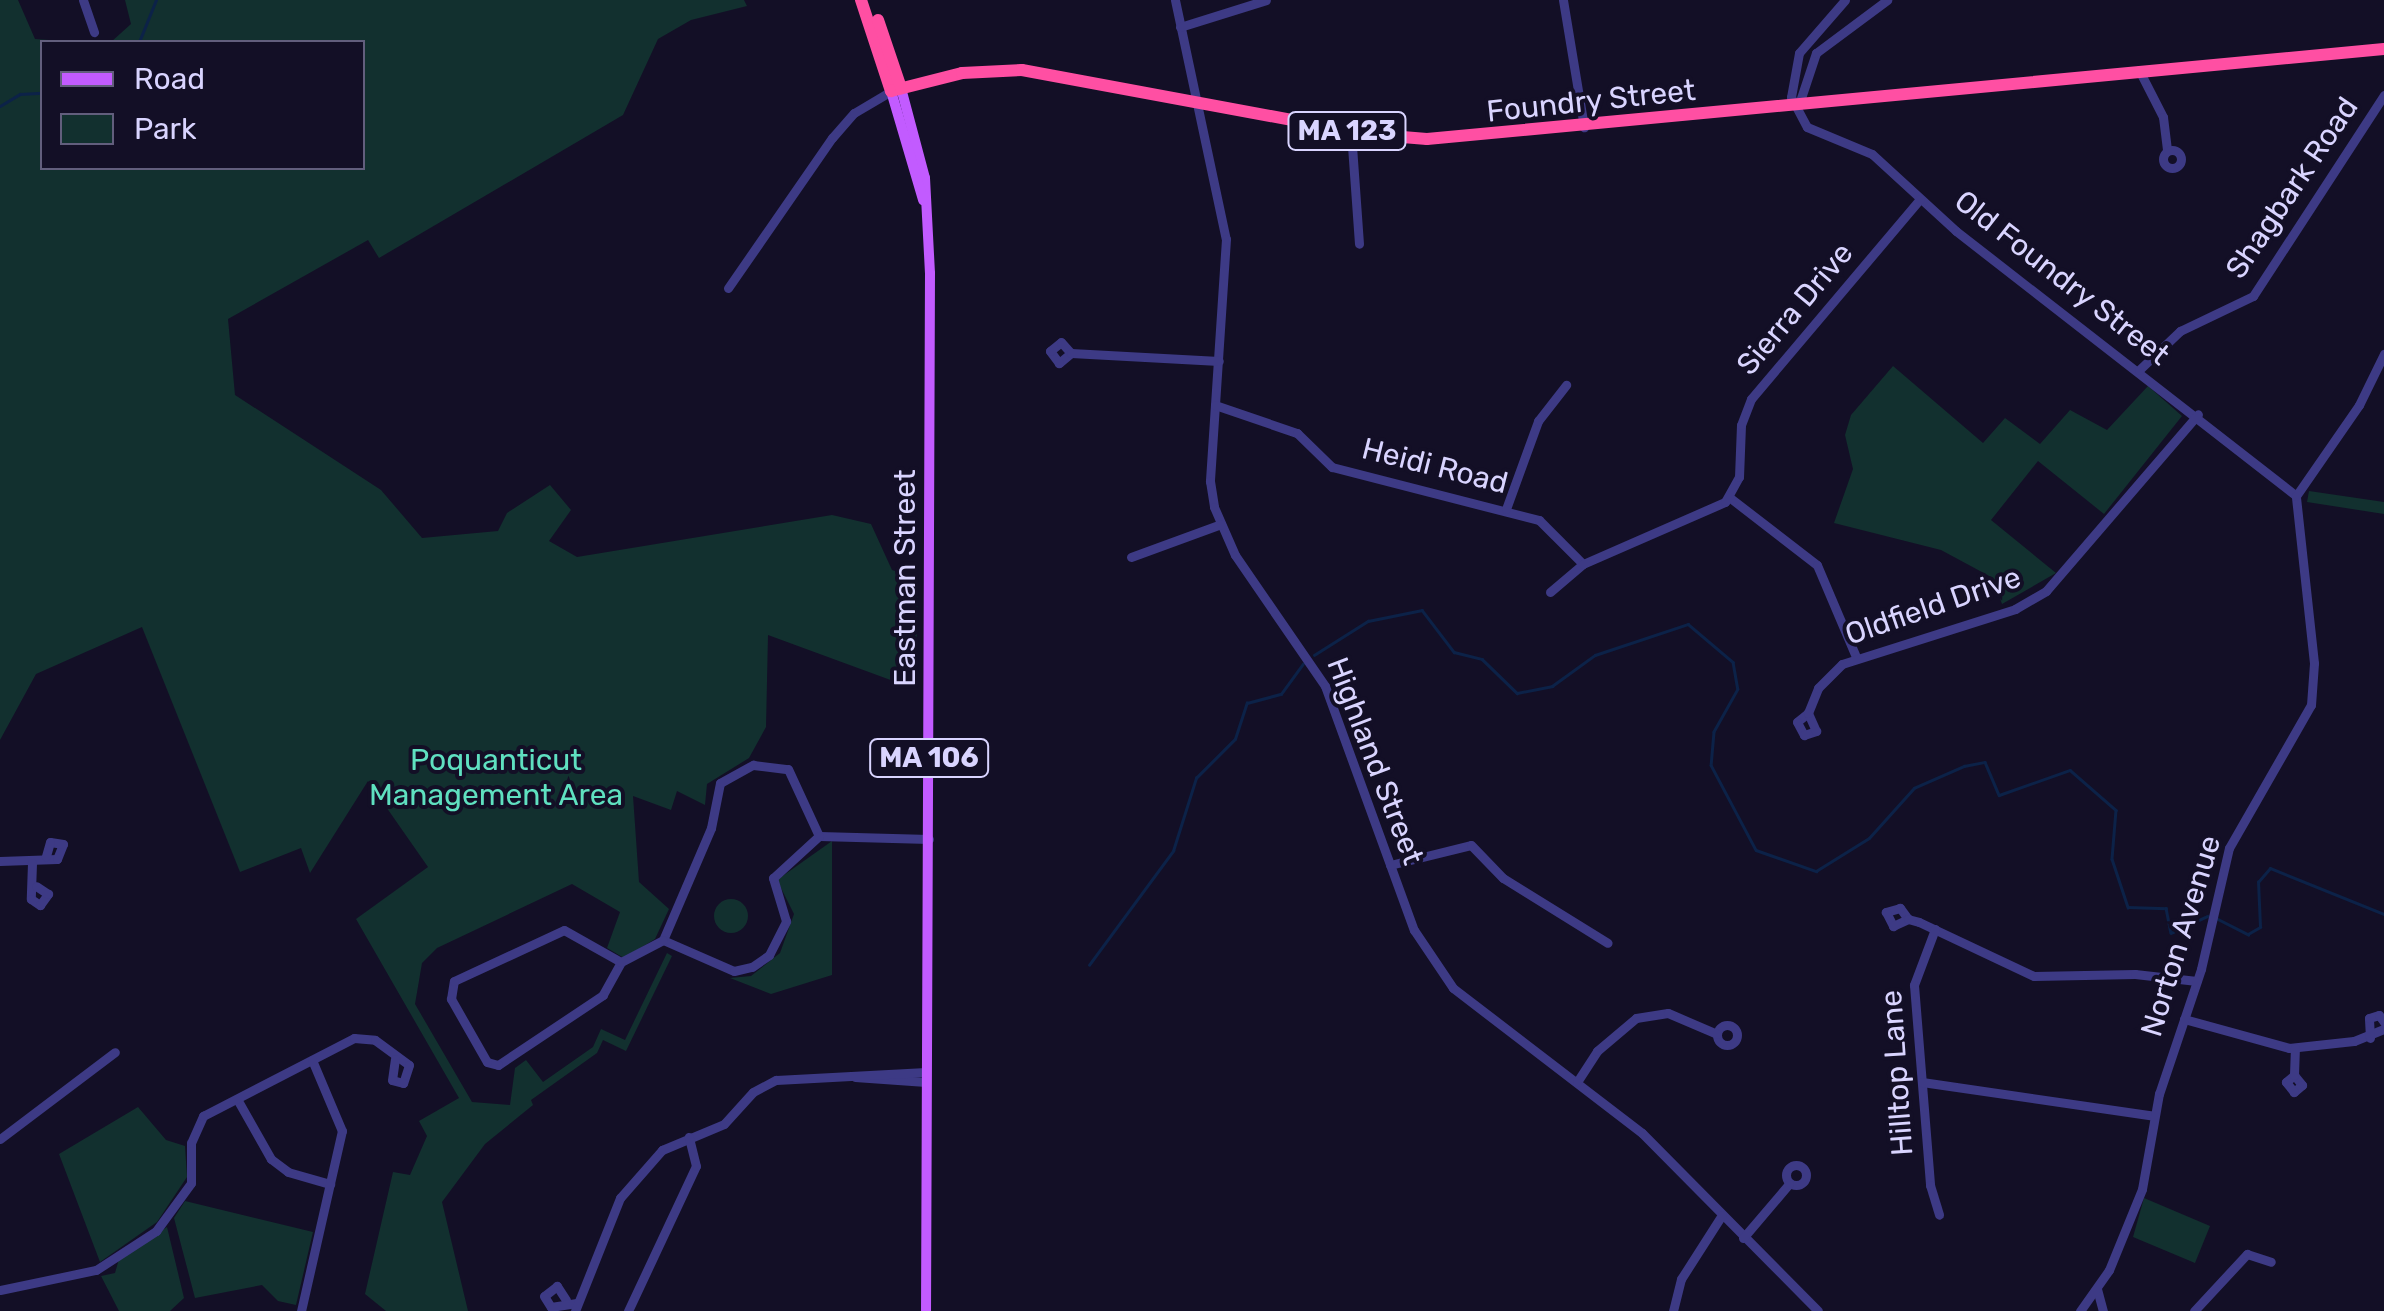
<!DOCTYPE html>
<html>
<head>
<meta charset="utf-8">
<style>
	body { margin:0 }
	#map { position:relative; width:2384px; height:1311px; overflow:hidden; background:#130f26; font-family:Rubik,sans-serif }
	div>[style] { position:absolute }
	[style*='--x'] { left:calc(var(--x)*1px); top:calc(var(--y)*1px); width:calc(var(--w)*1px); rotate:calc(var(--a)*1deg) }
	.green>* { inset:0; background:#12302f }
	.round { border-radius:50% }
	.stream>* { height:2.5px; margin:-1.25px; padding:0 1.25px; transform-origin:1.25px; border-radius:1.25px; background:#0c2248 }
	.minor>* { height:9px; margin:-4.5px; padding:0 4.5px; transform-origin:4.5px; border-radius:4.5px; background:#3d3a85 }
	.minor>.ring { margin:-4.5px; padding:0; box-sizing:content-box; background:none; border:9px solid #3d3a85; border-radius:50% }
	.major>* { height:10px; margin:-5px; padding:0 5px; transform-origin:5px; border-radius:5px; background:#c25bff }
	.highway>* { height:12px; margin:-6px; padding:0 6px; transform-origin:6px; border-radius:6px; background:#ff4fa3 }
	span { translate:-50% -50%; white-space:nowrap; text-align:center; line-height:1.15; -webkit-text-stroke:8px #130f26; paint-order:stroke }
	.shield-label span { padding:2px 8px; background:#130f26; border:2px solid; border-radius:8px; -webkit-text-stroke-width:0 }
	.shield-label { font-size:28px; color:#d9d4ff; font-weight:700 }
	.street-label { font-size:30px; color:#d9d4ff }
	.park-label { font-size:30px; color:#5fe0c0 }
	.legend { position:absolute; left:40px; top:40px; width:325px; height:130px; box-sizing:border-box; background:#130f26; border:2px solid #625e7d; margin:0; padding:12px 18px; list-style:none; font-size:30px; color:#d9d4ff }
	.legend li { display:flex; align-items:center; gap:20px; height:50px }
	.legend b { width:50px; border:2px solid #625e7d }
</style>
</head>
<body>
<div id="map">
	<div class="green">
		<i style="clip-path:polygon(0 0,18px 0,35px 39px,79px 42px,42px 42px,42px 168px,362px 168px,362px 42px,111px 42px,131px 24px,125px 0,744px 0,747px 6px,691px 20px,658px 39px,623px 115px,379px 258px,368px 240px,228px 319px,235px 395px,381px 490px,422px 538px,498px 531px,507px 513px,550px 485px,571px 510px,549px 541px,577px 557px,832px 515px,871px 524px,892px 570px,918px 578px,916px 667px,896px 682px,768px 635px,766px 727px,749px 758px,707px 784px,705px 805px,677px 791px,671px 810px,633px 796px,639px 882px,669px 909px,655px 939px,624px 958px,607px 948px,620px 912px,572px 884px,437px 948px,422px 963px,415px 1004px,472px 1102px,510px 1105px,515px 1068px,526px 1060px,543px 1082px,593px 1047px,601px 1029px,625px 1040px,667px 953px,672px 956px,626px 1051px,603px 1040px,597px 1053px,531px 1100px,533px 1105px,485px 1144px,442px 1202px,468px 1311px,386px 1311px,365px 1294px,393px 1172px,410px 1175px,427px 1136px,419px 1121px,459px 1098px,356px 919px,428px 867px,368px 781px,310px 873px,301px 848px,240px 872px,142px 627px,36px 674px,0 740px)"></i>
		<i style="clip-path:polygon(1893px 366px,1983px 443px,2005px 418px,2040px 444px,2070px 410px,2107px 430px,2148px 386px,2182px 416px,2104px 514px,2038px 461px,1991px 520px,2056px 573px,2002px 604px,1993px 578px,1941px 550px,1834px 523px,1853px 469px,1845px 435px,1851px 415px)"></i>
		<i style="clip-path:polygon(2309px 491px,2384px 502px,2384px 514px,2307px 502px)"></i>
		<i style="clip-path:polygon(832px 841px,832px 975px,771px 994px,730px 978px,751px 976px,780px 953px,794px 914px,777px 880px)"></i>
		<i class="round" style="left:714px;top:899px;width:34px;height:34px"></i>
		<i style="clip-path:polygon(138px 1107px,166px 1140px,185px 1146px,187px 1177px,157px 1222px,100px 1262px,59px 1154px)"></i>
		<i style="clip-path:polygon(2144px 1198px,2210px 1226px,2195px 1263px,2133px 1237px)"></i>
		<i style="clip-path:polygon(185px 1201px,313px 1232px,296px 1305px,278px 1301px,262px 1285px,195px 1298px,174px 1218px)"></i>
		<i style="clip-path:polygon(167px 1227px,184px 1298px,170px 1311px,119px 1311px,101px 1276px,115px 1273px,119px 1259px)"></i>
	</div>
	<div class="stream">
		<i style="--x:139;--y:42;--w:45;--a:-68"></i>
		<i style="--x:0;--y:106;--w:23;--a:-31"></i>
		<i style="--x:20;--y:94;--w:22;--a:-3"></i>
		<i style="--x:1314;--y:655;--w:64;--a:-32.2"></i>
		<i style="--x:1368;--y:621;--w:55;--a:-11.5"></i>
		<i style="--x:1422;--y:610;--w:53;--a:52.7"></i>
		<i style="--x:1454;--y:652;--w:29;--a:14"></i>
		<i style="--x:1482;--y:659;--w:49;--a:44.2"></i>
		<i style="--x:1517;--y:693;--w:36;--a:-11"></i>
		<i style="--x:1552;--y:686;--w:53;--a:-35.8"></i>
		<i style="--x:1595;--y:655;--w:98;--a:-18.4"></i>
		<i style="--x:1688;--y:624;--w:59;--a:40.2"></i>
		<i style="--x:1733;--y:662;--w:27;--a:80"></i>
		<i style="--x:1738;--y:689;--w:49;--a:119.2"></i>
		<i style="--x:1714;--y:732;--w:33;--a:95"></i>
		<i style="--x:1711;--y:765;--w:96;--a:62.1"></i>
		<i style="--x:1756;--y:850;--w:64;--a:19.3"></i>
		<i style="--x:1816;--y:871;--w:62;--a:-31.9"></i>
		<i style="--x:1869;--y:838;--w:67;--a:-48"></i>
		<i style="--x:1914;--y:788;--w:55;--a:-23.7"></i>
		<i style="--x:1964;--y:766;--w:21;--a:-11"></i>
		<i style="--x:1985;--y:762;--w:36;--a:67"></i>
		<i style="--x:1999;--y:795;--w:75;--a:-19.4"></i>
		<i style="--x:2070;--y:770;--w:61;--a:41"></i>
		<i style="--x:2116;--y:810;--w:49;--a:94.7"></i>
		<i style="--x:2112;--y:859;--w:51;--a:71.6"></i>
		<i style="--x:2128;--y:907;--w:38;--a:2"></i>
		<i style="--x:2166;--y:908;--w:25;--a:79"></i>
		<i style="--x:2171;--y:933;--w:40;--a:-25"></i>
		<i style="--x:2218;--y:919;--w:34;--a:27"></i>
		<i style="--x:2248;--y:934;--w:14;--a:-30"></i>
		<i style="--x:2260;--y:927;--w:45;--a:-92.5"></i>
		<i style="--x:2258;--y:882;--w:18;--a:-49"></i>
		<i style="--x:2270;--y:868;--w:123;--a:22"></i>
		<i style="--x:1089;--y:965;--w:142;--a:-53.6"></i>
		<i style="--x:1173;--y:851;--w:77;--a:-72.5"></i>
		<i style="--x:1196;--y:778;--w:55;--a:-45"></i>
		<i style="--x:1235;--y:739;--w:38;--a:-72"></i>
		<i style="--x:1247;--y:703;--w:35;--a:-15"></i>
		<i style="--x:1281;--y:694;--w:37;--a:-54"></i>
	</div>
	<div class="minor">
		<i style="--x:83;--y:0;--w:34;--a:71"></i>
		<i style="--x:1175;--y:0;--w:244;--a:78"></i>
		<i style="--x:1226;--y:239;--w:243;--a:93.8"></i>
		<i style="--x:1210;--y:481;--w:26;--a:81"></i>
		<i style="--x:1214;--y:507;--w:52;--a:66.4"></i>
		<i style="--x:1235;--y:555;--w:159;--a:55.5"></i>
		<i style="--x:1325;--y:686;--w:260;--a:70"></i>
		<i style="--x:1414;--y:930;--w:70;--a:56.1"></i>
		<i style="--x:1453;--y:988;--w:238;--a:37.5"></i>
		<i style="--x:1642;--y:1133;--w:250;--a:45.3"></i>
		<i style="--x:1563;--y:0;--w:129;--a:80.6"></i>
		<i style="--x:1845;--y:0;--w:70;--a:131"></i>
		<i style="--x:1799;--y:53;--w:45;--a:100.3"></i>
		<i style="--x:1791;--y:97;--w:34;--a:62"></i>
		<i style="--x:1807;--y:127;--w:70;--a:22.6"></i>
		<i style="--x:1872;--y:154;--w:114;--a:42.5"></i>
		<i style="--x:1956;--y:231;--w:431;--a:37.9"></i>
		<i style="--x:1180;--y:27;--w:90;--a:-17.4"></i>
		<i style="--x:2139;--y:70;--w:53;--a:62.9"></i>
		<i style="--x:2163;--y:117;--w:34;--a:83"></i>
		<i style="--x:1799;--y:104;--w:54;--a:-71.6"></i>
		<i style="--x:1816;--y:53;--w:89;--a:-36.7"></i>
		<i style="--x:1351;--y:132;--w:112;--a:85.9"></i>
		<i class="ring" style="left:2163px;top:150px;width:9px;height:9px"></i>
		<i style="--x:728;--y:288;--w:183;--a:-55.3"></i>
		<i style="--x:832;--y:138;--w:33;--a:-49"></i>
		<i style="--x:854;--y:113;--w:43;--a:-30.7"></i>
		<i style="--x:1071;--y:353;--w:16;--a:140"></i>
		<i style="--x:1059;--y:363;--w:15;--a:-127"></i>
		<i style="--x:1050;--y:351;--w:14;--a:-39"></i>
		<i style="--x:1061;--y:342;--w:15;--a:48"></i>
		<i style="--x:1071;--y:353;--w:148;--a:3.1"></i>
		<i style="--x:2139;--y:370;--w:57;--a:-43.6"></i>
		<i style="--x:2180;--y:331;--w:81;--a:-25.6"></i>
		<i style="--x:2253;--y:296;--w:240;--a:-56.9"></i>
		<i style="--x:1215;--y:405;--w:87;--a:18.9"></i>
		<i style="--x:1297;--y:433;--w:49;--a:44.2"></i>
		<i style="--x:1332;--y:467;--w:214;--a:14.4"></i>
		<i style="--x:1539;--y:520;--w:62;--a:45"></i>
		<i style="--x:1729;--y:497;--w:111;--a:37.7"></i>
		<i style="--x:1817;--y:565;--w:100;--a:67"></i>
		<i style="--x:1506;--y:509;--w:94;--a:-70"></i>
		<i style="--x:1538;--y:421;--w:46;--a:-52.1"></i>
		<i style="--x:1131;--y:557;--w:96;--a:-20.1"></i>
		<i style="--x:1550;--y:592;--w:43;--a:-40.3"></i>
		<i style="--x:1583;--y:564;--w:155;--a:-23.6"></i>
		<i style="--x:1725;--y:502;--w:29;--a:-61"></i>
		<i style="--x:1739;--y:477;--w:52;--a:-87.8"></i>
		<i style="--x:1741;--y:425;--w:28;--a:-69"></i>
		<i style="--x:1751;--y:399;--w:262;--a:-49.8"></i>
		<i style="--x:1808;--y:713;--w:14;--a:141"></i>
		<i style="--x:1797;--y:722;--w:15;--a:62"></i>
		<i style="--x:1804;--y:735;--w:13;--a:-18"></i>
		<i style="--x:1816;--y:731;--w:20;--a:-114"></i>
		<i style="--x:1808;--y:713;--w:27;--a:-68"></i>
		<i style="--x:1818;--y:688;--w:34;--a:-45"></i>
		<i style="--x:1842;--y:664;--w:182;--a:-17.6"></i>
		<i style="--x:2015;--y:609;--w:36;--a:-30"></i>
		<i style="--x:2046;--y:591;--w:233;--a:-49.3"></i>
		<i style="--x:819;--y:836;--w:110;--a:1.6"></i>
		<i style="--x:0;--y:861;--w:57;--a:-2"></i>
		<i style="--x:57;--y:859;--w:16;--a:-68"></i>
		<i style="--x:63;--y:844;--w:13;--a:-171"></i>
		<i style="--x:50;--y:842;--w:15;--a:106"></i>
		<i style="--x:32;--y:863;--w:36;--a:92"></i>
		<i style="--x:31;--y:899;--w:11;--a:34"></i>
		<i style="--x:40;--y:905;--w:14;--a:-54"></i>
		<i style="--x:48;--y:894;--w:14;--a:-146"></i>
		<i style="--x:1390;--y:865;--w:83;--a:-13.9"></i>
		<i style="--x:1471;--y:845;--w:46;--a:45.9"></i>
		<i style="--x:1503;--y:878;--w:123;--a:31.8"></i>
		<i style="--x:1908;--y:919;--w:14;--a:-126"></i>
		<i style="--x:1900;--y:908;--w:15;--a:164"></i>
		<i style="--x:1886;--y:912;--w:16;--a:63"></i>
		<i style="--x:1893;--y:926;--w:17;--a:-25"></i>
		<i style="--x:1908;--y:919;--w:11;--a:15"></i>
		<i style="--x:1919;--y:922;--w:127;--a:25.2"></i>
		<i style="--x:2034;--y:976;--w:101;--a:-1.1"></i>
		<i style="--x:2135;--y:974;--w:62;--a:6.4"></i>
		<i style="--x:1935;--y:929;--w:60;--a:110.6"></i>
		<i style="--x:1914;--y:985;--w:201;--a:85.4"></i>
		<i style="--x:1930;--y:1185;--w:31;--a:73"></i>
		<i style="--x:663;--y:940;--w:122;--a:-66.8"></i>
		<i style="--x:711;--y:828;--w:46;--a:-78.7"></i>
		<i style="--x:720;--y:783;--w:38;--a:-29"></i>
		<i style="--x:753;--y:765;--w:35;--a:7"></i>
		<i style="--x:788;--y:769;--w:74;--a:65.2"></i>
		<i style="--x:663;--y:940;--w:77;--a:23.6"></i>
		<i style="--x:734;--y:971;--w:18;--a:-13"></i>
		<i style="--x:752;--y:967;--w:21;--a:-35"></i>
		<i style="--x:769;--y:955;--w:38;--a:-63"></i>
		<i style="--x:786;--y:921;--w:45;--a:-106.8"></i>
		<i style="--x:773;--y:878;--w:62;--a:-42.4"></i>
		<i style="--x:621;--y:962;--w:38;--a:119"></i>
		<i style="--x:603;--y:995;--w:126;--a:146.3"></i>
		<i style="--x:498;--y:1065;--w:11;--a:-165"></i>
		<i style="--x:487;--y:1062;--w:73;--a:-119.7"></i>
		<i style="--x:451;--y:999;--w:18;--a:-81"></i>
		<i style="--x:454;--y:981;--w:121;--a:-24.9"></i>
		<i style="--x:564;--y:930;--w:65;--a:29.3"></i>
		<i style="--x:621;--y:962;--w:47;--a:-27.6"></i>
		<i style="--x:2184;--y:1019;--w:109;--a:15.4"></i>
		<i style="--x:2289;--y:1048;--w:65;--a:-6.1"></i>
		<i style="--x:2354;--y:1041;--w:32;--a:-22"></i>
		<i class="ring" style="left:1717px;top:1025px;width:11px;height:11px"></i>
		<i style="--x:2370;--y:1038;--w:20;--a:-93"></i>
		<i style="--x:2369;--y:1018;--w:10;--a:-17"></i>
		<i style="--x:2379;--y:1015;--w:9;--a:54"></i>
		<i style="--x:2294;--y:1075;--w:13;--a:51"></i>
		<i style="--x:2302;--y:1085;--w:11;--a:139"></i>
		<i style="--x:2294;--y:1092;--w:13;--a:-129"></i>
		<i style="--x:2286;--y:1082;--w:11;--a:-41"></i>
		<i style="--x:2294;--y:1075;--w:27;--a:-88"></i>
		<i style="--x:855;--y:1077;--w:71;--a:4"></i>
		<i style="--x:1577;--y:1082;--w:37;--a:-57"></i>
		<i style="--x:1597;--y:1051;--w:51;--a:-40.2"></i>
		<i style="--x:1636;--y:1018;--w:32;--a:-9"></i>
		<i style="--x:1668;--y:1013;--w:53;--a:23.2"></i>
		<i style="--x:1922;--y:1082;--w:234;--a:8.3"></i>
		<i style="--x:237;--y:1099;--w:69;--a:60.5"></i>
		<i style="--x:271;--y:1159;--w:21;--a:37"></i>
		<i style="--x:288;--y:1172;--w:44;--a:15.9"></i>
		<i style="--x:0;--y:1139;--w:144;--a:-37.1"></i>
		<i class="ring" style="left:1786px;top:1165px;width:11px;height:11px"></i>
		<i style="--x:1743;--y:1238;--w:71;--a:-49.6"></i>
		<i style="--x:2097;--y:1289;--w:23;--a:75"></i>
		<i style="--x:0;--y:1290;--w:98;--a:-11.8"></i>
		<i style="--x:96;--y:1270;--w:72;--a:-33"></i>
		<i style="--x:156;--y:1231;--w:59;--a:-53.9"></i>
		<i style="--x:191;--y:1183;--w:40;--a:-90"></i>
		<i style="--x:191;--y:1143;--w:30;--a:-66"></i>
		<i style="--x:203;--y:1116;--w:170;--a:-27.3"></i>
		<i style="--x:354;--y:1038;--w:21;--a:5"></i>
		<i style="--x:375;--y:1040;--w:42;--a:36.3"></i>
		<i style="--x:409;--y:1065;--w:19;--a:108"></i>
		<i style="--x:403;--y:1083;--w:11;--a:-165"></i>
		<i style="--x:392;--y:1080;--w:21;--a:-82"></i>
		<i style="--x:566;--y:1300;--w:17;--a:-123"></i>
		<i style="--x:557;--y:1286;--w:16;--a:142"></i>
		<i style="--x:544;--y:1296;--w:13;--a:58"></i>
		<i style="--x:551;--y:1307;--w:26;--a:-9"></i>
		<i style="--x:301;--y:1311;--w:185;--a:-77.2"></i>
		<i style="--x:342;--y:1131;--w:77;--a:-112.9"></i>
		<i style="--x:575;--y:1311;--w:122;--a:-68.3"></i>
		<i style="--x:620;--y:1198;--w:64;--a:-48.8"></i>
		<i style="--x:662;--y:1150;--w:67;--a:-22.8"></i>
		<i style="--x:724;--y:1124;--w:43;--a:-47.8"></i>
		<i style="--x:753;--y:1092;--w:26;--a:-28"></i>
		<i style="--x:776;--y:1080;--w:150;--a:-3.1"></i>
		<i style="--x:628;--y:1311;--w:160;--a:-64.9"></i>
		<i style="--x:696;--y:1166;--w:30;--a:-104"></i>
		<i style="--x:1673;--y:1311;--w:33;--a:-76"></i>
		<i style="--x:1681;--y:1279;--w:76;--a:-57.4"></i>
		<i style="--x:2080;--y:1311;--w:50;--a:-54.7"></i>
		<i style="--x:2109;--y:1270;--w:87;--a:-67.8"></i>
		<i style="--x:2142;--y:1189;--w:97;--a:-79.9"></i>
		<i style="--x:2159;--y:1094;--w:132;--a:-71.4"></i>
		<i style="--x:2201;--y:969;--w:124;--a:-77"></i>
		<i style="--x:2229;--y:848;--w:165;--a:-60.2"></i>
		<i style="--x:2311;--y:705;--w:42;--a:-85.9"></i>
		<i style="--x:2314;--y:663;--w:168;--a:-96.2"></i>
		<i style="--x:2296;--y:496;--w:111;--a:-55.3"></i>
		<i style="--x:2359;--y:405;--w:57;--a:-63.9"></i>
		<i style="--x:2194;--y:1311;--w:78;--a:-47.1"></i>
		<i style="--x:2247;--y:1254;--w:25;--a:18"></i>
	</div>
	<div class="major">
		<i style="--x:901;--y:88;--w:93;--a:75.1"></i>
		<i style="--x:925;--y:178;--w:95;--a:87"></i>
		<i style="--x:930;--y:273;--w:1038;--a:90.22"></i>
		<i style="--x:891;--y:91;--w:114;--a:73.6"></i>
	</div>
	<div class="highway">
		<i style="--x:861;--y:0;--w:96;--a:71.8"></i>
		<i style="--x:891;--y:91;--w:73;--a:-14.2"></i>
		<i style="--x:962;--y:73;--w:60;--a:-2.9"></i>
		<i style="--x:1022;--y:70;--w:350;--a:10.5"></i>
		<i style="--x:1366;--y:134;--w:61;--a:4.7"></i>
		<i style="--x:1427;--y:139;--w:961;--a:-5.37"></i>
		<i style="--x:878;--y:20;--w:72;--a:71.3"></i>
	</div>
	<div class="shield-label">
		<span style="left:1347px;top:131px">MA 123</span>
		<span style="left:929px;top:758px">MA 106</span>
	</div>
	<div class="street-label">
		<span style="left:1591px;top:101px;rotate:-6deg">Foundry Street</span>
		<span style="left:2292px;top:188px;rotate:-56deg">Shagbark Road</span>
		<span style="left:2062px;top:278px;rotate:38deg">Old Foundry Street</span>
		<span style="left:1795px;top:309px;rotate:-50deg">Sierra Drive</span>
		<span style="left:1435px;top:466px;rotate:14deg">Heidi Road</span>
		<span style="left:905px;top:578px;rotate:-90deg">Eastman Street</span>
		<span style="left:1933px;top:606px;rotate:-19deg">Oldfield Drive</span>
		<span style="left:1375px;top:761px;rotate:69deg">Highland Street</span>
		<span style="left:2181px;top:936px;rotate:-73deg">Norton Avenue</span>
		<span style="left:1897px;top:1073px;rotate:-94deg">Hilltop Lane</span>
	</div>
	<div class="park-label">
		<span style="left:496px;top:777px">Poquanticut<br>Management Area</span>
	</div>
	<ul class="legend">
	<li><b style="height:12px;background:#c25bff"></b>Road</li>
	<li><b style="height:28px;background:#12302f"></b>Park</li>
	</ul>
</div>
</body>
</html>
